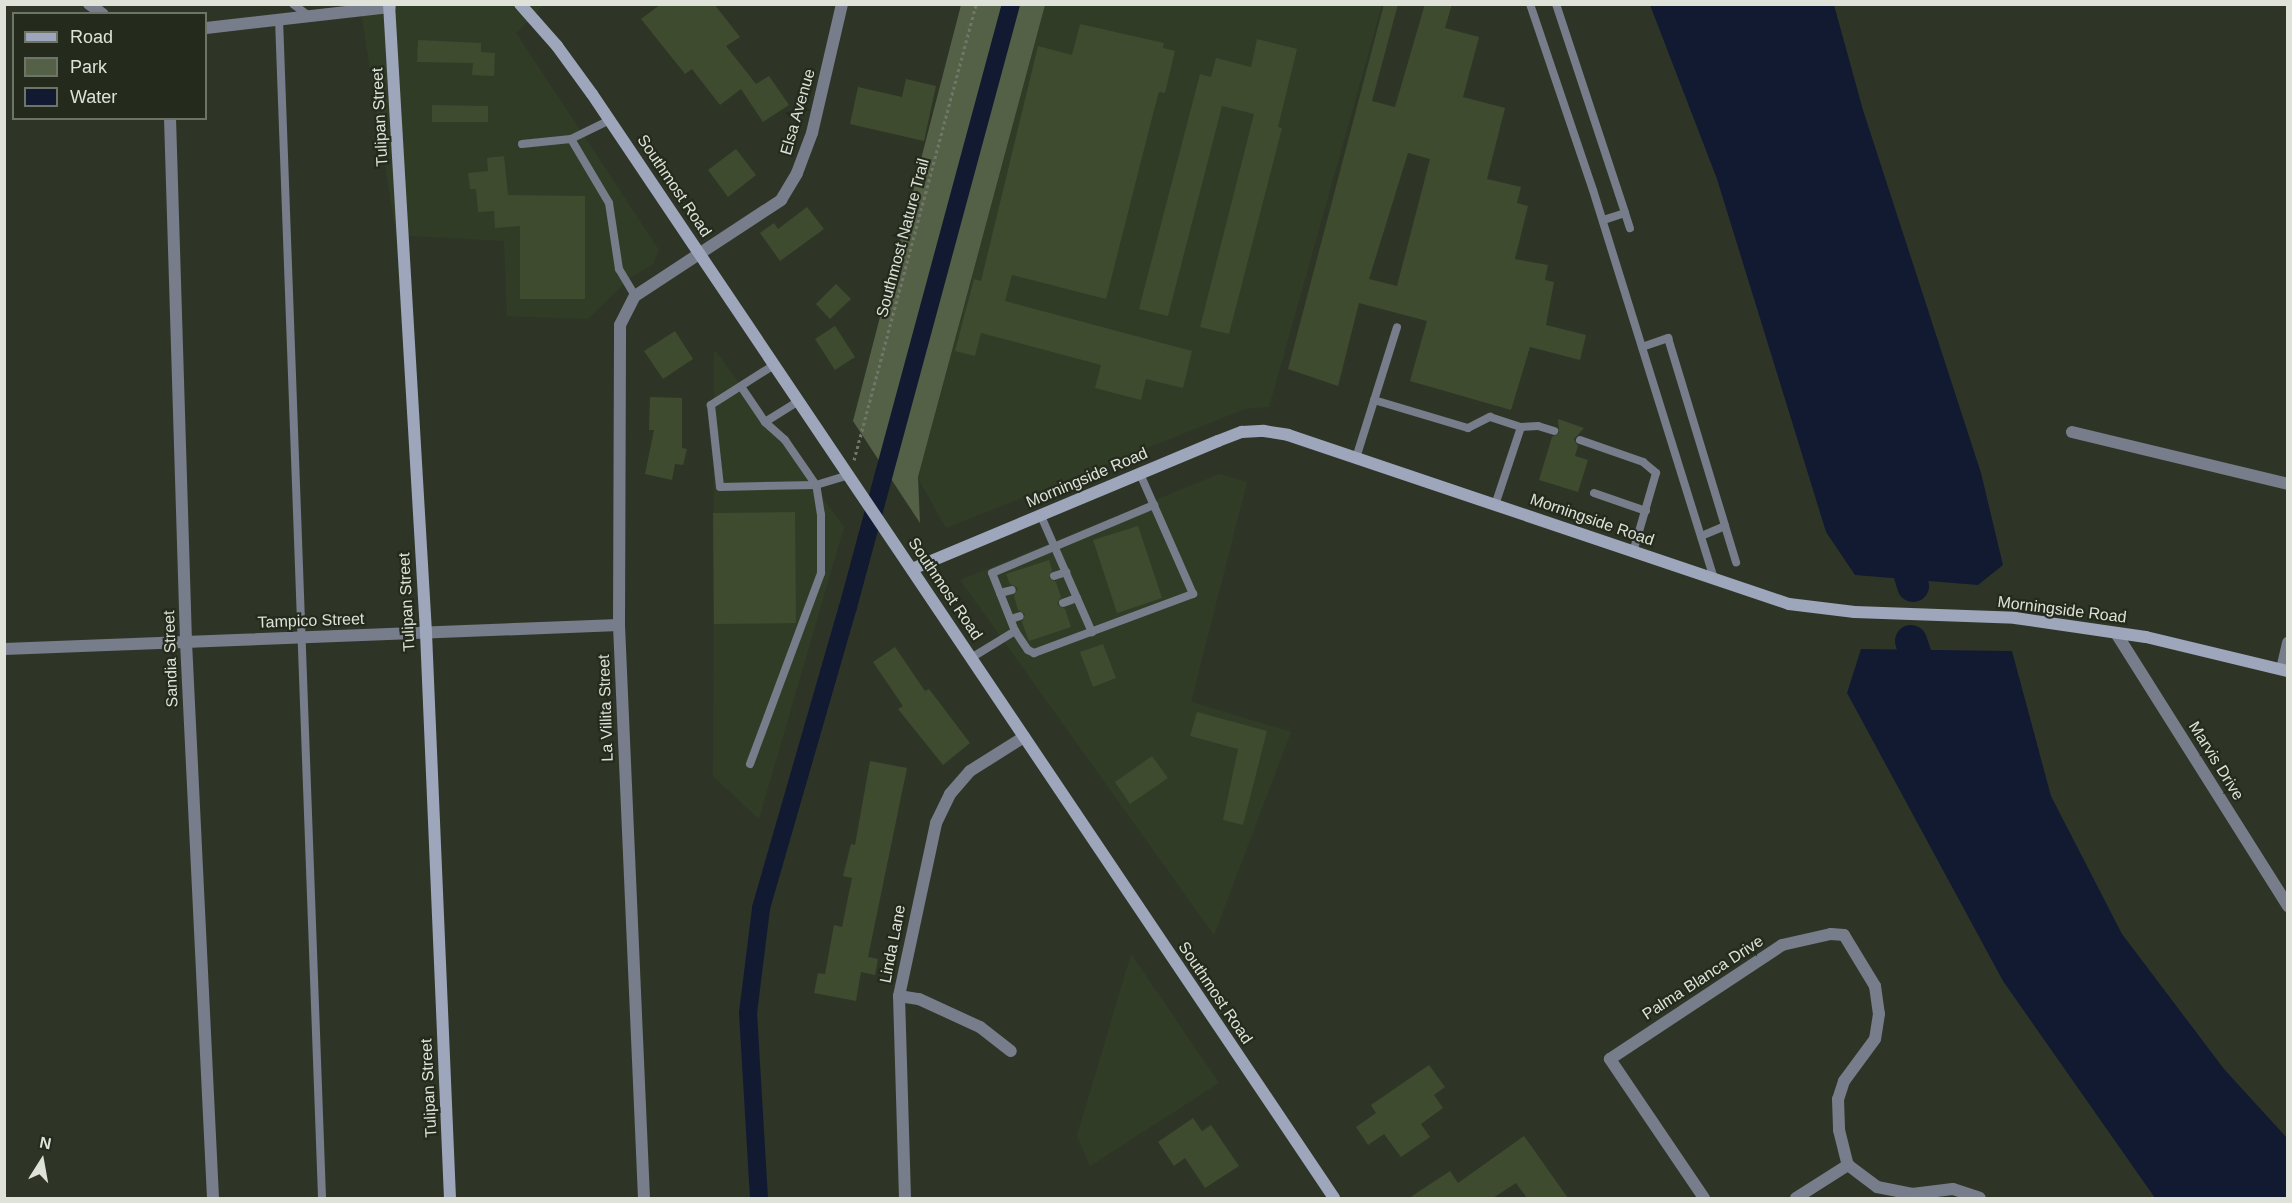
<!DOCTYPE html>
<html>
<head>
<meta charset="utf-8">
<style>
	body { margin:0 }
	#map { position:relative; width:2292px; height:1203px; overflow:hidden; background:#2e3527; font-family:Arial,sans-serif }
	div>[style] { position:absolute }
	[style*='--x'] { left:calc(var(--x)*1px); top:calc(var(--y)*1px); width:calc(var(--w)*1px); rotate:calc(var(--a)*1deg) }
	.built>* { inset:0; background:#313c27 }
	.green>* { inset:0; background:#546147 }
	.water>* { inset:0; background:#121a32 }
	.canal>* { height:18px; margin:-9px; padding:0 9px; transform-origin:9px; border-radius:9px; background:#121a32 }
	.river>* { height:32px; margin:-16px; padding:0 16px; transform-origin:16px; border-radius:16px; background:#121a32 }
	.building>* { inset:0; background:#3e4b2f }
	.path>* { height:3px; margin-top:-1.5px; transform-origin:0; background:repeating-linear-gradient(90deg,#707669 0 3px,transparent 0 6px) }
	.lane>* { height:8px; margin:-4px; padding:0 4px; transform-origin:4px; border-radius:4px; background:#777d8a }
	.street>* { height:12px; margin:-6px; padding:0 6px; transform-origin:6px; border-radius:6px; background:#777d8a }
	.secondary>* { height:12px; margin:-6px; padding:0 6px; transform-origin:6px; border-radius:6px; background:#9ea6bc }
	span { translate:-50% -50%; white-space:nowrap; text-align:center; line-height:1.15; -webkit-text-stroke:4.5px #242b1d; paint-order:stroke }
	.street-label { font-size:16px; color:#dee2d9 }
	.frame { position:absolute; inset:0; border:6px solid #dee2d9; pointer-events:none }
	.legend { position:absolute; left:12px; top:12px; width:195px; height:108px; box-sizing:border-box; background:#242b1d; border:2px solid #6e7468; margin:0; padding:8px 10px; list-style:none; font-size:18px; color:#dee2d9 }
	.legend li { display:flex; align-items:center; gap:12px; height:30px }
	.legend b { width:30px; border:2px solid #6e7468 }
	.north { position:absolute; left:12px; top:1131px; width:60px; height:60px; -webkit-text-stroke:4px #242b1d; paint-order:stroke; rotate:11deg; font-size:16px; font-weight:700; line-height:24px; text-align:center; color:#dee2d9 }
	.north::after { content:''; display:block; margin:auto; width:21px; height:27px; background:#dee2d9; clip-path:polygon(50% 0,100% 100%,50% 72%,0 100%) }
</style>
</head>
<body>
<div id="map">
	<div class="built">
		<i style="clip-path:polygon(360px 5px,544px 5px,516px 33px,659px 250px,653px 264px,630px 278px,588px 319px,507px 316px,504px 241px,396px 235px)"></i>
		<i style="clip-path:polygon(1045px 5px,1382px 5px,1269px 407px,1245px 409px,946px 528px,918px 478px)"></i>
		<i style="clip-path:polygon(714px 349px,844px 527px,759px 819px,713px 776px)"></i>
		<i style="clip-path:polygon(1219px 474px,1247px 482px,1191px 702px,1291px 732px,1214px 935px,960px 580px)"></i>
		<i style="clip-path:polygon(1131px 954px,1219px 1083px,1090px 1166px,1077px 1136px)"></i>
	</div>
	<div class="green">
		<i style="clip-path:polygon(961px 5px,1045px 5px,918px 477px,920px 523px,853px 421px)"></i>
	</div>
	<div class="water">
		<i style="clip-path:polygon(1650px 5px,1834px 5px,1863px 110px,1981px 473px,2003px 565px,1978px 585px,1855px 575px,1826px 532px,1717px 179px)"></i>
		<i style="clip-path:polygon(1861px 649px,2012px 651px,2051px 796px,2122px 934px,2224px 1069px,2287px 1138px,2287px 1198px,2155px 1198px,2003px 981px,1847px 693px)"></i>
	</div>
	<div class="canal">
		<i style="--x:759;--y:1198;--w:185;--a:-93.4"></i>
		<i style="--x:748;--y:1013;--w:106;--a:-82.9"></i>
		<i style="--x:761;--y:908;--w:313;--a:-73.9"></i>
		<i style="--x:848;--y:607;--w:625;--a:-74.87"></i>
	</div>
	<div class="river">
		<i style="--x:1899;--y:538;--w:50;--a:73.7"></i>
		<i style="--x:1911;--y:641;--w:53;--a:71.2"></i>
	</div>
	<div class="building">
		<i style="clip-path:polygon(661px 4px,714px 4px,740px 37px,726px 46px,756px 84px,769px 76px,789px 105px,763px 122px,741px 89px,720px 105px,692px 69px,685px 74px,641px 19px)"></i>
		<i style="clip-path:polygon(evenodd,1384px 4px,1398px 4px,1372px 101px,1395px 107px,1425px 4px,1452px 4px,1445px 28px,1479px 37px,1463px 97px,1505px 108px,1487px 179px,1521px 187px,1517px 203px,1528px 206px,1515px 259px,1548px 265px,1545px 280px,1554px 282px,1546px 325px,1586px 335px,1580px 360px,1530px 347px,1511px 410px,1410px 381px,1427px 321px,1359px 303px,1338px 386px,1288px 369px,1384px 4px,1408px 153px,1430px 159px,1397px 286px,1369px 279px,1408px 153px)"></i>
		<i style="clip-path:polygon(1080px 24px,1164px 43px,1163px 48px,1175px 51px,1165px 93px,1159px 92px,1154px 110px,1106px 299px,1012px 275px,1005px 301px,1192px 351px,1183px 388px,1146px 379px,1141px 400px,1095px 388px,1101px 365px,981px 333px,975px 356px,955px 351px,974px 279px,981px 281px,1038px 46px,1072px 55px)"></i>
		<i style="clip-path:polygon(1257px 39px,1297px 49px,1278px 127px,1282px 128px,1229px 334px,1200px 327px,1254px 114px,1222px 106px,1168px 316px,1139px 309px,1200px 74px,1211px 77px,1216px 58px,1251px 67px)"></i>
		<i style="clip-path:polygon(418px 40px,481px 43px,481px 52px,495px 53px,494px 76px,472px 75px,473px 63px,417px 62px)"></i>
		<i style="clip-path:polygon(906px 79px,936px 86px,924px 141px,850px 124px,858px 87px,902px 97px)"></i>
		<i style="clip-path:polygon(432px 105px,488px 106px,488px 122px,432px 122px)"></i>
		<i style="clip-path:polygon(736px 149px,756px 175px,728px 197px,708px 170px)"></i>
		<i style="clip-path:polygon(504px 156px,508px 195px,585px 196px,585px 299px,520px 299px,520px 226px,495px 228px,494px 211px,478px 212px,476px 189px,470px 189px,468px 173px,488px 171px,487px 158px)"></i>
		<i style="clip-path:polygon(807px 207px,824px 229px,780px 261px,760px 233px,774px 223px,778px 229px)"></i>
		<i style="clip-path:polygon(836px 284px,851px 299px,830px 319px,816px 304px)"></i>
		<i style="clip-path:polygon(835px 326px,855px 357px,835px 370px,815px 339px)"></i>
		<i style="clip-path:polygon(675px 331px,693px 359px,663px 379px,644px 351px)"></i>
		<i style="clip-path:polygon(650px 397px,682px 398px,682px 448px,687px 449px,683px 465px,675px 464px,672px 480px,645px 474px,654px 430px,649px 430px)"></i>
		<i style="clip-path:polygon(1558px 419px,1584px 428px,1574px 439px,1578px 446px,1575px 456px,1588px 460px,1578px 492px,1539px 480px,1552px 437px,1559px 433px)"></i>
		<i style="clip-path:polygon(795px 512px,796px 623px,714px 624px,713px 513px)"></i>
		<i style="clip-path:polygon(1138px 526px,1162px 598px,1117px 613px,1093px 540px)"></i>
		<i style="clip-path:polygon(1049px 560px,1052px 570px,1049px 578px,1056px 582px,1061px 597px,1057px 604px,1065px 609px,1071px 627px,1029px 641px,1022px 622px,1025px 614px,1018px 610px,1014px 596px,1018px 588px,1010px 584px,1006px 574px)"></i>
		<i style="clip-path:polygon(1103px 644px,1116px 678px,1093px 687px,1080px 652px)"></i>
		<i style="clip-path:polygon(895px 647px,925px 691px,929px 689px,970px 743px,943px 765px,898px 709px,903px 706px,873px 662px)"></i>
		<i style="clip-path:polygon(1197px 712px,1267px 731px,1243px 825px,1223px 820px,1238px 749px,1190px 736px)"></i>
		<i style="clip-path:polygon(1152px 756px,1168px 778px,1130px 804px,1115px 782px)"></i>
		<i style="clip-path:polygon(870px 761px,907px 768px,868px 957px,878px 959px,875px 975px,861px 972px,856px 1001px,814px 993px,818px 973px,825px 974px,834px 925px,842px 927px,852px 878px,843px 876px,851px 844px,855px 845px)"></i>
		<i style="clip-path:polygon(1429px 1065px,1445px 1087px,1434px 1095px,1443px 1108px,1421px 1124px,1430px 1137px,1401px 1157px,1384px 1134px,1368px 1145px,1356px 1127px,1376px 1113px,1371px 1105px)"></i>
		<i style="clip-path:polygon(1193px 1118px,1202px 1131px,1211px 1125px,1239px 1166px,1205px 1188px,1185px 1158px,1174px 1166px,1158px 1142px)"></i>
		<i style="clip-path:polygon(1524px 1136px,1568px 1198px,1527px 1198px,1516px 1183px,1493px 1198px,1409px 1198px,1450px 1171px,1458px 1183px)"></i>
	</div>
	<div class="path">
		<i style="--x:854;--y:460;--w:472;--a:-75"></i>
	</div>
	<div class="lane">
		<i style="--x:293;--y:4;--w:20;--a:37"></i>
		<i style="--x:1530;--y:4;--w:196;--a:71.3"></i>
		<i style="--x:1593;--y:190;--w:407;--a:72.7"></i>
		<i style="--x:1556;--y:4;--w:220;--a:71.7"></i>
		<i style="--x:1625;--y:213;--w:23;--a:162"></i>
		<i style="--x:279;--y:19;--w:1180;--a:87.91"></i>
		<i style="--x:571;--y:139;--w:74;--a:59.3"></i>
		<i style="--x:609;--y:203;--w:67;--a:81.4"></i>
		<i style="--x:619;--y:269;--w:31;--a:59"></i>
		<i style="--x:522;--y:144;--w:49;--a:-5.8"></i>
		<i style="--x:571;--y:139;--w:43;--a:-26"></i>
		<i style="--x:1625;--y:213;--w:16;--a:72"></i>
		<i style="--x:1642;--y:347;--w:28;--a:-19"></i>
		<i style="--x:1668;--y:338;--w:196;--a:73.1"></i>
		<i style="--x:1725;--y:526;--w:26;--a:157"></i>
		<i style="--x:774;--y:365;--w:75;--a:147.6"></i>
		<i style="--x:711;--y:405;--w:82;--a:83.7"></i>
		<i style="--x:720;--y:487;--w:96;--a:-1.2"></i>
		<i style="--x:816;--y:485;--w:34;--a:-17"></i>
		<i style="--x:742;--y:388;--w:41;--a:55.9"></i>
		<i style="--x:765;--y:422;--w:39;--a:-32"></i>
		<i style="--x:1374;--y:400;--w:98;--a:16.6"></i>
		<i style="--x:1468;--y:428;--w:25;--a:-27"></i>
		<i style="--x:1490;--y:417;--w:33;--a:18"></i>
		<i style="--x:1521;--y:427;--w:82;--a:108.4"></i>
		<i style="--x:1521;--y:427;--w:17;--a:-3"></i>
		<i style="--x:1538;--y:426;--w:17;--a:17"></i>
		<i style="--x:1580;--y:440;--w:67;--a:19.2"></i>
		<i style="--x:1643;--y:462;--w:17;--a:40"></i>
		<i style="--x:1656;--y:473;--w:82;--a:106.2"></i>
		<i style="--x:1356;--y:458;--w:137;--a:-72.6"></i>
		<i style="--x:1594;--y:493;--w:55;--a:19.1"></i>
		<i style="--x:1041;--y:516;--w:127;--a:66.3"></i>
		<i style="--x:1725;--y:526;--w:38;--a:73"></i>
		<i style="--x:1054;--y:576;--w:13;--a:-18"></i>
		<i style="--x:1000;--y:593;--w:12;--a:-14"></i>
		<i style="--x:1063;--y:603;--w:15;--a:-20"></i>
		<i style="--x:1011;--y:619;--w:9;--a:-18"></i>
		<i style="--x:1015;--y:631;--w:62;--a:-111.6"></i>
		<i style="--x:992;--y:573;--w:176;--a:-22.8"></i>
		<i style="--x:971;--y:658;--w:52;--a:-31.5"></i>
		<i style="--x:1015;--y:631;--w:23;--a:56"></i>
		<i style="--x:1028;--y:650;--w:7;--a:27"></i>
		<i style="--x:1034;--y:653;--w:170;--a:-20.4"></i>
		<i style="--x:1193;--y:594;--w:131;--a:-113.8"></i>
		<i style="--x:750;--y:764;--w:204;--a:-69.6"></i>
		<i style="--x:821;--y:573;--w:58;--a:-90"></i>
		<i style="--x:821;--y:515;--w:30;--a:-99"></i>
		<i style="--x:816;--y:485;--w:55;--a:-124.6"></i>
		<i style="--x:785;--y:440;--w:27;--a:-138"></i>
	</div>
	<div class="street">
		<i style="--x:89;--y:4;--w:17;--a:36"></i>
		<i style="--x:206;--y:28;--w:185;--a:-6.5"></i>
		<i style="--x:170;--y:118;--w:524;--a:88.25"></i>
		<i style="--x:186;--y:642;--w:557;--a:87.22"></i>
		<i style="--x:2072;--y:432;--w:222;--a:13.5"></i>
		<i style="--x:2116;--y:633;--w:323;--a:57.8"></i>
		<i style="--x:4;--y:649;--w:615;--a:-2.23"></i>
		<i style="--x:2282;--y:669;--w:27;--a:-77"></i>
		<i style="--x:899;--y:996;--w:20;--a:9"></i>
		<i style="--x:919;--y:999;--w:67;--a:24.7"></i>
		<i style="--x:980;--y:1027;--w:39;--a:38"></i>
		<i style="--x:644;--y:1198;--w:574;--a:-92.5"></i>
		<i style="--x:619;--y:625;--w:300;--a:-89.8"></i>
		<i style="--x:620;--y:325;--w:33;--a:-63"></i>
		<i style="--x:635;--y:296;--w:175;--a:-33.3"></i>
		<i style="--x:781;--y:200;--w:31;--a:-59"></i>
		<i style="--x:797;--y:173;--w:43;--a:-69.4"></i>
		<i style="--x:812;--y:133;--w:132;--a:-76.9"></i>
		<i style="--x:905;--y:1198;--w:202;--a:-91.7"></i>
		<i style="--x:899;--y:996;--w:177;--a:-77.9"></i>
		<i style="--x:936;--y:823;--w:32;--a:-64"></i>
		<i style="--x:950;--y:794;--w:30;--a:-49"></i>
		<i style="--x:970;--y:771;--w:64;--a:-32.2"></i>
		<i style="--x:1704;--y:1198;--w:168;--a:-124.1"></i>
		<i style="--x:1610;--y:1059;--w:206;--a:-33.5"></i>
		<i style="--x:1782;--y:945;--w:50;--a:-12.7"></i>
		<i style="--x:1831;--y:934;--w:13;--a:4"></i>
		<i style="--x:1844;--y:935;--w:60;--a:58.7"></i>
		<i style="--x:1875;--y:986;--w:28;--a:82"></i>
		<i style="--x:1879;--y:1014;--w:25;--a:99"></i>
		<i style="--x:1875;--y:1039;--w:52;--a:126.4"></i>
		<i style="--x:1844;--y:1081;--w:19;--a:108"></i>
		<i style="--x:1838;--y:1099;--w:31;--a:88"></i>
		<i style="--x:1839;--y:1130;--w:36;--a:76"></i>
		<i style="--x:1848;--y:1165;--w:36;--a:37"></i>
		<i style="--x:1877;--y:1187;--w:36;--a:11"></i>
		<i style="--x:1912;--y:1194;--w:41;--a:-7"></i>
		<i style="--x:1953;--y:1189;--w:28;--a:18"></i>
		<i style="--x:1796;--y:1198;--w:62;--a:-32.4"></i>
	</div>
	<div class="secondary">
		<i style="--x:389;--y:4;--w:630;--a:86.63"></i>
		<i style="--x:426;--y:633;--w:566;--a:87.57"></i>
		<i style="--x:520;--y:4;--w:56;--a:48.6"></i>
		<i style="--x:557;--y:46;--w:59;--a:53.9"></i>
		<i style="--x:592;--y:94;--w:1330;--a:56.09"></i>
		<i style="--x:912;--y:569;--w:332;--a:-22.7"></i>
		<i style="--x:1218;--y:441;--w:26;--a:-21"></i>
		<i style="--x:1242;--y:432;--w:22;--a:-3"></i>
		<i style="--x:1264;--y:431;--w:24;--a:9"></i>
		<i style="--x:1288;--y:435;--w:529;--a:18.64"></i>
		<i style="--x:1789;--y:604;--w:66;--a:6.9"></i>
		<i style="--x:1855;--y:612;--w:160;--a:2.1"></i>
		<i style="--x:2015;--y:618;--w:132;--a:8.3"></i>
		<i style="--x:2146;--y:637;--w:146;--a:13.5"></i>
	</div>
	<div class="street-label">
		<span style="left:798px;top:112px;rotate:-74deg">Elsa Avenue</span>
		<span style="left:380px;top:117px;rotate:-93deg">Tulipan Street</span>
		<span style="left:674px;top:186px;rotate:56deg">Southmost Road</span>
		<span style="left:903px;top:238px;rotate:-75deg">Southmost Nature Trail</span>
		<span style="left:1087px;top:478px;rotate:-23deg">Morningside Road</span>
		<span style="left:1592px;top:520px;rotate:19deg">Morningside Road</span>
		<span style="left:945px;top:589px;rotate:56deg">Southmost Road</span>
		<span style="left:407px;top:602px;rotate:-93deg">Tulipan Street</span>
		<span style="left:2062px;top:610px;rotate:7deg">Morningside Road</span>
		<span style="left:311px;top:621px;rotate:-2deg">Tampico Street</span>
		<span style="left:171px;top:659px;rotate:-92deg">Sandia Street</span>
		<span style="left:606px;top:708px;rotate:-92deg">La Villita Street</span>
		<span style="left:2216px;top:761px;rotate:58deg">Marvis Drive</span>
		<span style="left:893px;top:944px;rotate:-79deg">Linda Lane</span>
		<span style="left:1703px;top:978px;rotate:-33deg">Palma Blanca Drive</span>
		<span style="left:1215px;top:993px;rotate:56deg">Southmost Road</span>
		<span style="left:429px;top:1088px;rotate:-93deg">Tulipan Street</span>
	</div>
	<div class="frame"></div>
	<ul class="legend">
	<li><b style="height:8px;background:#9ea6bc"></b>Road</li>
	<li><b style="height:16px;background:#546147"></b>Park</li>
	<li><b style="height:16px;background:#121a32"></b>Water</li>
	</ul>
	<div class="north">N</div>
</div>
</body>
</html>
